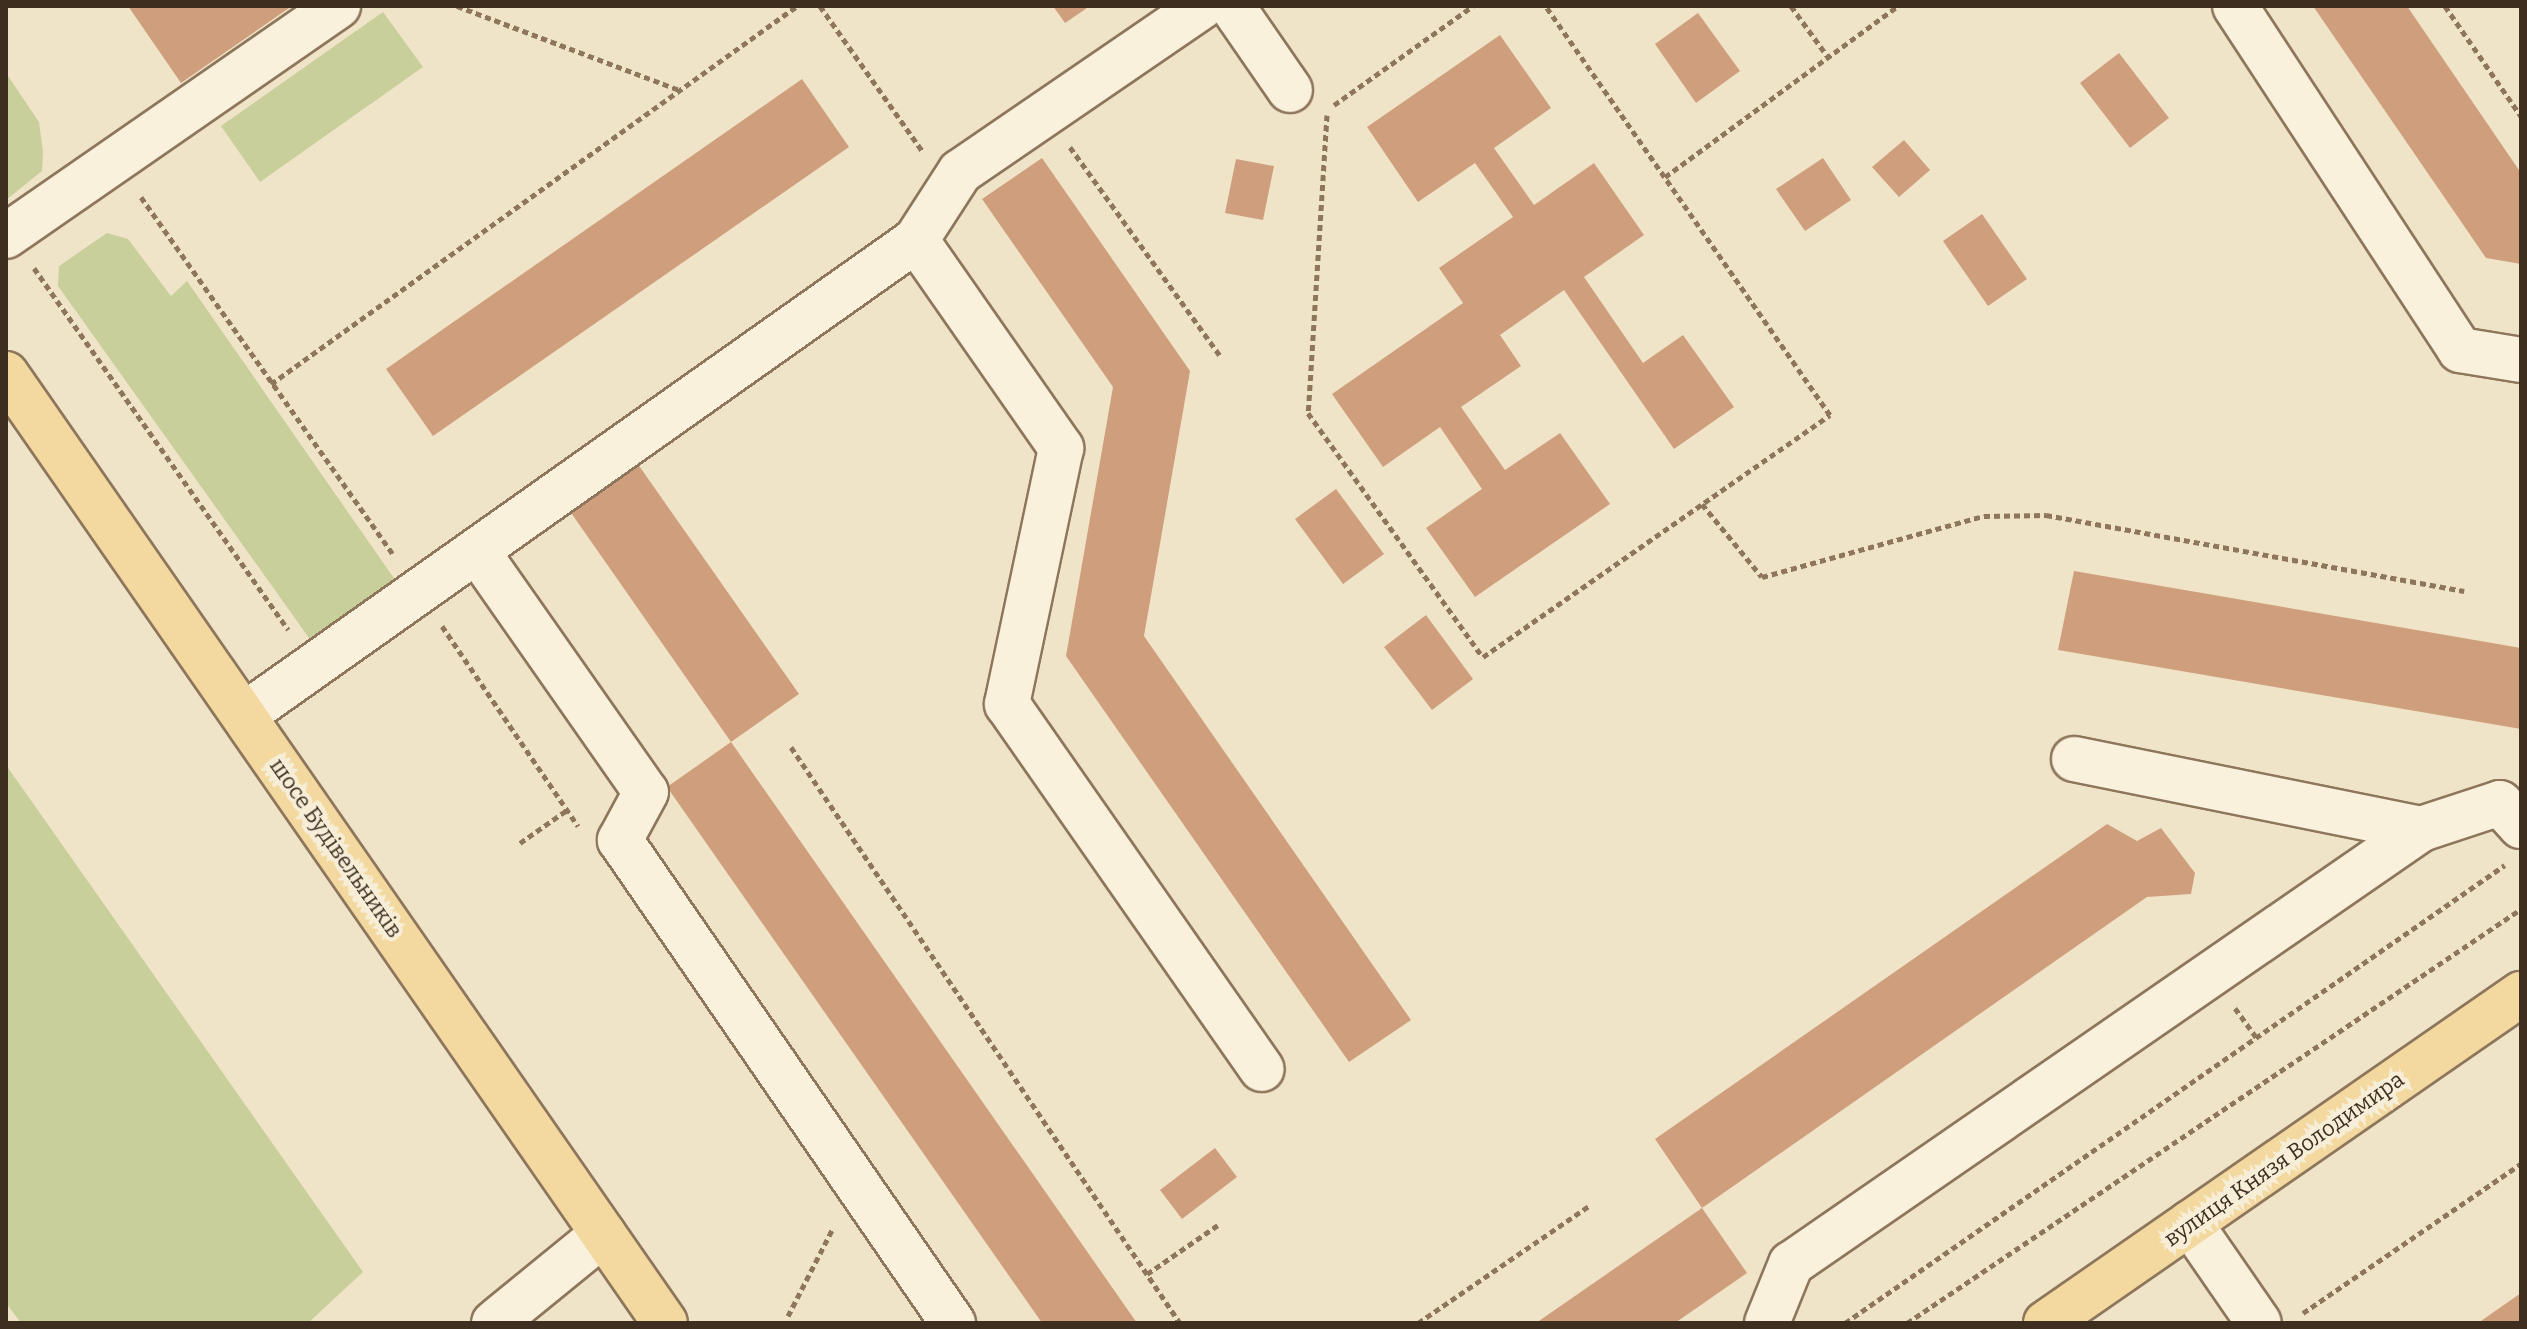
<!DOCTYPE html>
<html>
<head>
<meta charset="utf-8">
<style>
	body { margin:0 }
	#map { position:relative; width:2527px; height:1329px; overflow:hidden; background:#f0e4c8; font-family:Bitter,serif }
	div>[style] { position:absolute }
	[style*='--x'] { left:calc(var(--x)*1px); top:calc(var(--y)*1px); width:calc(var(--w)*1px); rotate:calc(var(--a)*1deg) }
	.green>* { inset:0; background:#c9cf9b }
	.building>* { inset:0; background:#cf9f7d }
	.path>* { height:5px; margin-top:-2.5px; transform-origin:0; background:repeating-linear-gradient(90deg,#8d765c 0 6px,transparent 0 10px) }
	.roads { filter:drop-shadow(2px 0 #8d765c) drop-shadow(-2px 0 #8d765c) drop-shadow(0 2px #8d765c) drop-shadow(0 -2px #8d765c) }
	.minor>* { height:44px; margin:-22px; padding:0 22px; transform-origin:22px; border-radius:22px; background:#faf1dc }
	.major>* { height:44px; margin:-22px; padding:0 22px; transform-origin:22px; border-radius:22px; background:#f3d9a0 }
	span { translate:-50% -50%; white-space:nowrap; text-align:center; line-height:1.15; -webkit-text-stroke:8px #f7eed8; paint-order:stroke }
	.street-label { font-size:22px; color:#3d2e20 }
	.frame { position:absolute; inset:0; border:8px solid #3d2e20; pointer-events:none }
</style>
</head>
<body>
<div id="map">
	<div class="green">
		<i style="clip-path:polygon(383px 12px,423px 67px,260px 182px,221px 126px)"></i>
		<i style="clip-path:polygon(6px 73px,39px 122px,43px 152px,42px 171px,6px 200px)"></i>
		<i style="clip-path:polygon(107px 233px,128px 239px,171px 296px,187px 281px,398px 584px,314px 645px,58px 286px,59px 266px)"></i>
		<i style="clip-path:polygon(6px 765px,363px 1272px,308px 1323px,21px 1323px,6px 1303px)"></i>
	</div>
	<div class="building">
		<i style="clip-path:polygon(128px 6px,292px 6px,181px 83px)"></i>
		<i style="clip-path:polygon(1053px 6px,1090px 6px,1065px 23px)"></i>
		<i style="clip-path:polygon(2313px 6px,2407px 6px,2521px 173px,2521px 264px,2486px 258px)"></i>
		<i style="clip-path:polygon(1698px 13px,1740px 71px,1696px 103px,1655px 44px)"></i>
		<i style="clip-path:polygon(1500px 35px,1551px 108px,1494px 148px,1534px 205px,1594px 163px,1644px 235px,1584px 277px,1643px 363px,1683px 335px,1734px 407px,1674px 449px,1564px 290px,1500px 335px,1521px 366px,1461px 407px,1505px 470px,1560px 433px,1610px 504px,1475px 597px,1426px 528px,1482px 489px,1440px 427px,1383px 467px,1332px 394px,1463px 303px,1439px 268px,1513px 217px,1475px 163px,1418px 202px,1367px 127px)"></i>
		<i style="clip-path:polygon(2119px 53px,2169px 118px,2130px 148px,2080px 83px)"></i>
		<i style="clip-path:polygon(802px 79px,849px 147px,433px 436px,386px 369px)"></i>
		<i style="clip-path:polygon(1904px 140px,1930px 170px,1899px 197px,1872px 167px)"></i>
		<i style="clip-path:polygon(1042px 158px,1190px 371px,1144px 636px,1411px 1020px,1349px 1062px,1066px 656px,1113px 387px,982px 199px)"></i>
		<i style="clip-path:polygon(1823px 158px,1851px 200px,1805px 231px,1776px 189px)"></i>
		<i style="clip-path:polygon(1236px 159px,1274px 166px,1263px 220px,1225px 213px)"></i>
		<i style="clip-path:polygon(1982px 214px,2027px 279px,1988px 306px,1943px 241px)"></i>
		<i style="clip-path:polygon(635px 460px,799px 694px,731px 742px,567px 507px)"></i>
		<i style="clip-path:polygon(1336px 489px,1384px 554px,1343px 584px,1295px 519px)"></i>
		<i style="clip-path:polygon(2074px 571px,2521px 648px,2521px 729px,2058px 650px)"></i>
		<i style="clip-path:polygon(1426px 615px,1473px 679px,1432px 710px,1384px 647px)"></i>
		<i style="clip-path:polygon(731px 742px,1137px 1323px,1042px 1323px,667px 787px)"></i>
		<i style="clip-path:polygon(2107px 824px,2137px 841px,2161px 828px,2195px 873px,2191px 894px,2147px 897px,1702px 1208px,1655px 1139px)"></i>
		<i style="clip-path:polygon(1215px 1148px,1237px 1177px,1182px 1219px,1160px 1190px)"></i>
		<i style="clip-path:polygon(1702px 1208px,1747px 1273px,1675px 1323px,1536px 1323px)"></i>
		<i style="clip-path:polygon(2521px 1293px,2521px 1323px,2478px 1323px)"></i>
	</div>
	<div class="path">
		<i style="--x:457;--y:6;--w:237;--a:20.7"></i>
		<i style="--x:820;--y:6;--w:179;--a:54.8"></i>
		<i style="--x:1791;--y:6;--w:63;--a:54"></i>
		<i style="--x:2445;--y:6;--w:134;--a:55.4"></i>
		<i style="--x:1334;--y:105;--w:171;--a:-35.5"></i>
		<i style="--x:1327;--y:115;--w:299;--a:93.6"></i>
		<i style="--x:1308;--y:413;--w:300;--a:54.4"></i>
		<i style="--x:1483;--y:657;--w:423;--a:-34.9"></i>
		<i style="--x:1830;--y:415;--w:498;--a:-124.8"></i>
		<i style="--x:1070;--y:147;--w:259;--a:54.3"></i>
		<i style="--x:1665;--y:177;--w:289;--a:-36.3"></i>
		<i style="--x:141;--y:197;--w:438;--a:54.8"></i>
		<i style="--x:34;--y:268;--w:442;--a:54.9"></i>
		<i style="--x:271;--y:384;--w:648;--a:-35.7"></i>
		<i style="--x:1702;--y:504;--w:94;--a:50.6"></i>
		<i style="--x:1762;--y:577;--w:230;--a:-15.4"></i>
		<i style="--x:1984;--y:516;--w:62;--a:-0.9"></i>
		<i style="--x:2046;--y:515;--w:425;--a:10.3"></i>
		<i style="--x:442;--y:626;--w:242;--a:55.8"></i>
		<i style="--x:791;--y:747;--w:695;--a:55.97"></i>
		<i style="--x:520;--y:843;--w:57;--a:-35.1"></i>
		<i style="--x:2235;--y:1008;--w:37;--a:54"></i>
		<i style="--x:1147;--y:1274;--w:86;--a:-34.6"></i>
		<i style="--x:2303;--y:1313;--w:264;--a:-34.4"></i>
		<i style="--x:788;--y:1316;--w:99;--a:-62.9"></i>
		<i style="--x:1418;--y:1323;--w:207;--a:-34.4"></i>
		<i style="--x:1845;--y:1323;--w:803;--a:-34.76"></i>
		<i style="--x:1907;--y:1323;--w:741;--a:-33.99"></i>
	</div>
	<div class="roads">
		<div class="minor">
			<i style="--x:1232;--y:6;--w:102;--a:55.4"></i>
			<i style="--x:2235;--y:6;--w:411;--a:56.8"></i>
			<i style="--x:2460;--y:350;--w:62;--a:9.3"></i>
			<i style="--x:6;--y:236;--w:404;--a:-34.7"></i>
			<i style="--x:916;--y:240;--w:81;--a:-57.1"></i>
			<i style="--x:960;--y:172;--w:293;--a:-34.4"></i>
			<i style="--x:477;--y:551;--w:294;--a:55"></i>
			<i style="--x:646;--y:792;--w:55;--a:118.4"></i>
			<i style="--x:620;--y:840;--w:587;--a:55.42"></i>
			<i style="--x:244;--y:715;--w:823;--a:-35.25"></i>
			<i style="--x:916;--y:240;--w:254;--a:55.1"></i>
			<i style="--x:1061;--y:448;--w:262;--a:101.9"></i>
			<i style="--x:1007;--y:704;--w:445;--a:55.1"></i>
			<i style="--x:2074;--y:759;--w:354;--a:11.4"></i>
			<i style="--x:2190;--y:1223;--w:121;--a:55.4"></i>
			<i style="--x:494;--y:1323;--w:141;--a:-39.2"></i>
			<i style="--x:1767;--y:1323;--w:64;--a:-67.9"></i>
			<i style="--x:1791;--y:1264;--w:766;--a:-34.62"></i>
			<i style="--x:2421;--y:829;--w:83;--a:-18.2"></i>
			<i style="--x:2500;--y:803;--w:31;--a:48"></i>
		</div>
		<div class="major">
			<i style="--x:6;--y:374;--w:1155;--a:55.22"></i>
			<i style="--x:2046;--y:1323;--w:578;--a:-34.71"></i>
		</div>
	</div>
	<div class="street-label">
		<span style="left:336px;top:848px;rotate:55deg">шосе Будівельників</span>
		<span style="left:2284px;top:1159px;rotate:-35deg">вулиця Князя Володимира</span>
	</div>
	<div class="frame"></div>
</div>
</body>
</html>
